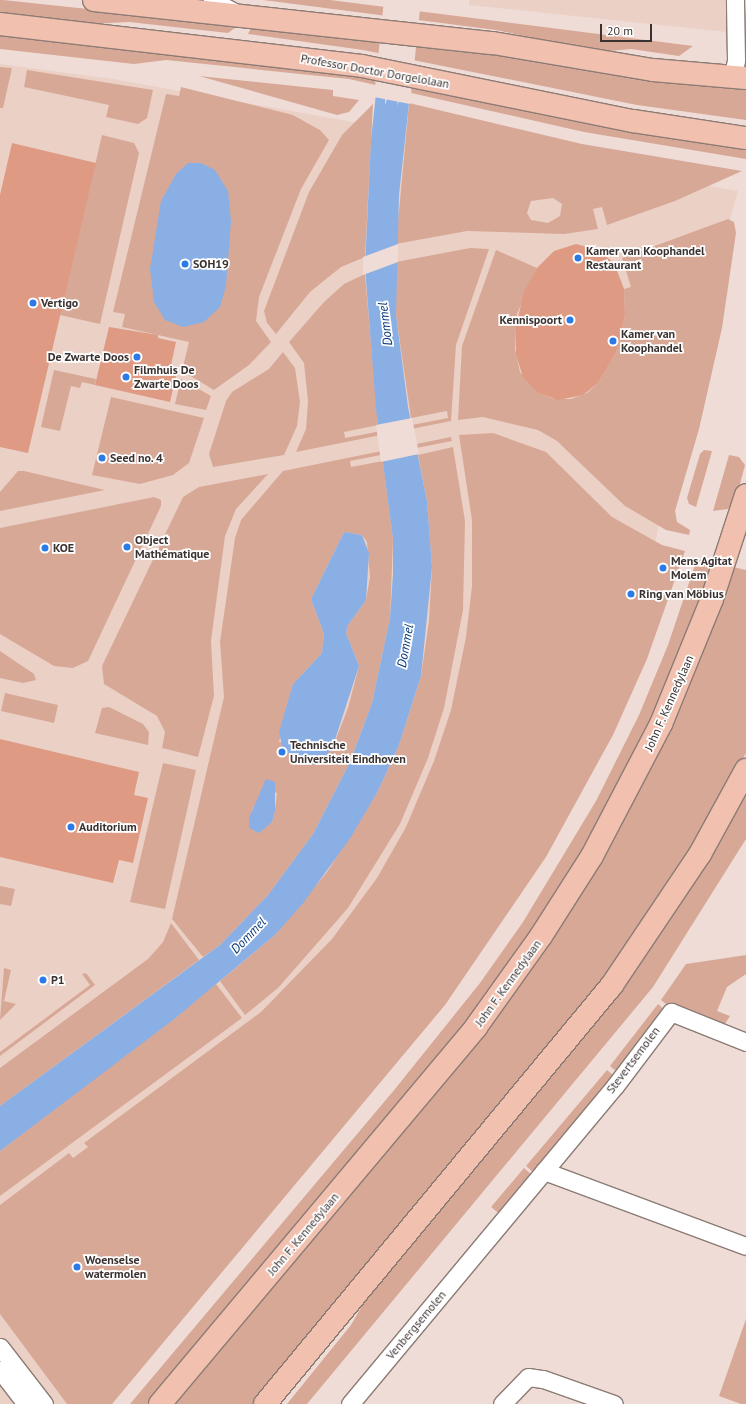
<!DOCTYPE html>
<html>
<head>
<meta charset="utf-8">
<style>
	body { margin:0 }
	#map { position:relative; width:746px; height:1404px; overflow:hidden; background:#efdcd6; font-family:"PT Sans",sans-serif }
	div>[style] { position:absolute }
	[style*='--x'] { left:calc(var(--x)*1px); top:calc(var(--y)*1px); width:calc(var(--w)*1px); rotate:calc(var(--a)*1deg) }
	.built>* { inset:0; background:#ebd0c6 }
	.green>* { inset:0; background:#d8a897 }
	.water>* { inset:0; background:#8aafe5 }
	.pier>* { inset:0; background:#efdcd6 }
	.building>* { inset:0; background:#de9a83 }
	.roads { filter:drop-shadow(1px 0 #8c7b75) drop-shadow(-1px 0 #8c7b75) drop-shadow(0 1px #8c7b75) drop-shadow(0 -1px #8c7b75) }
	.minor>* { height:17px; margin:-8.5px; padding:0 8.5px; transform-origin:8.5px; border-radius:8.5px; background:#fff }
	.major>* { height:22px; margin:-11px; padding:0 11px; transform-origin:11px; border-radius:11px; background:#f1c0af }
	.dots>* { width:11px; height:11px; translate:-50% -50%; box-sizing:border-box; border:2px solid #fff; border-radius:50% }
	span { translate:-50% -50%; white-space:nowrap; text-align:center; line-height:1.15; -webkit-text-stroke:3.5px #fff; paint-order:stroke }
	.street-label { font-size:12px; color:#3a3230 }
	.poi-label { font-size:12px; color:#3a3230; font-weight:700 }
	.left { translate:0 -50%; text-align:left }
	.right { translate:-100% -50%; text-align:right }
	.water-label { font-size:13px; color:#053675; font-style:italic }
	.scale { position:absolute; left:600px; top:24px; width:52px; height:18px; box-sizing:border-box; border:2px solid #3a3230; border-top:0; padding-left:5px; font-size:12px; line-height:14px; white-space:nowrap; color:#3a3230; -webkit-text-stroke:3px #fff; paint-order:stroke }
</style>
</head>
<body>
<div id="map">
	<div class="built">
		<i style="clip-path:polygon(469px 0,746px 0,746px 34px,469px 5px)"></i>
		<i style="clip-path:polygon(0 64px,113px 79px,738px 191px,719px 256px,649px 570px,82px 1404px,0 1404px)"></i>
	</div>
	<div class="green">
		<i style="clip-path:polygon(0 0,3px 0,239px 25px,228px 33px,129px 22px,90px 24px,0 15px)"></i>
		<i style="clip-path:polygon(263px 0,330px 0,693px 46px,679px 56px,631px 49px,598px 52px,496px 30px)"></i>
		<i style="clip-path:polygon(252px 26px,464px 49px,746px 87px,746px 120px,637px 105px,363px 50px,248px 34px)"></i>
		<i style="clip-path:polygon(0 34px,350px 74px,746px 147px,746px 159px,584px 132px,349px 79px,166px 60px,134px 64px,0 49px)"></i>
		<i style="clip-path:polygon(0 67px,12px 68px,3px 108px,0 108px)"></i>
		<i style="clip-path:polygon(27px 70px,153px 90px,147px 118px,138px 124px,106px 117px,109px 105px,24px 87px)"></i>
		<i style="clip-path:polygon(199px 76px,333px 90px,333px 96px,359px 100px,349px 112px,337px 115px)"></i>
		<i style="clip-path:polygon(181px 87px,293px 115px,320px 130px,329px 140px,301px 189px,259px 297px,256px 321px,271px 342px,249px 365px,214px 390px,182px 371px,189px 342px,122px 327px,125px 314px,113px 312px,166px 94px,179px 96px)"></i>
		<i style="clip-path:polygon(evenodd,409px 103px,582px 144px,742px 171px,675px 201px,607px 225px,602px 207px,593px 209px,598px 229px,564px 234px,467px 231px,396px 244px,409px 103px,553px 198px,562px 204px,560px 216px,548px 223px,531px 220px,527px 213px,531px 201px,553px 198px)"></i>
		<i style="clip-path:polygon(373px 104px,365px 257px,341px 267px,310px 292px,276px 334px,267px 323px,264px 311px,309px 192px,342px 135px)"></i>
		<i style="clip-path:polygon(102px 135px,134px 143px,139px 153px,100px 324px,60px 315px)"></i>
		<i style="clip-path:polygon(728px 219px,734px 222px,736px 233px,722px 328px,699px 429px,675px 511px,677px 522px,690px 530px,689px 535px,666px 530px,625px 506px,557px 441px,538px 430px,483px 417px,458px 420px,462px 346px,496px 250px,537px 268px,517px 314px,515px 349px,520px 372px,538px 393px,554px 399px,571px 399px,587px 393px,598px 383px,616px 353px,625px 316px,624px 289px,631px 287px,622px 258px)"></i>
		<i style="clip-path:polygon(470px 248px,489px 249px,456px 345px,451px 421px,296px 452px,306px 429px,308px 401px,304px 363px,289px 342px,324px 302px,344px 284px,365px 274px,378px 425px,344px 432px,345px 438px,448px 418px,447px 411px,411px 418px,396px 315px,396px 262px)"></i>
		<i style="clip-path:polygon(283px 352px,295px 368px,300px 402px,297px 426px,284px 455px,213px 467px,209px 454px,226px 401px,232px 392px,269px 369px)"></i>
		<i style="clip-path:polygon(54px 370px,96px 379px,95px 385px,82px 382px,80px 388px,71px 386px,60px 431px,41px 427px)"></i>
		<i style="clip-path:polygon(181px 379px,211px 396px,206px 410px,175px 404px)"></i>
		<i style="clip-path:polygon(111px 397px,204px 418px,189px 463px,173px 475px,140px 484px,92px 475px)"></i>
		<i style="clip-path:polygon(493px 433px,546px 452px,612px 517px,662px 545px,685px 551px,647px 659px,613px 735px,546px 857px,445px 1005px,112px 1404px,67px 1404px,0 1314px,0 1205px,69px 1153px,73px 1158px,88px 1147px,84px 1143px,261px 1012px,332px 939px,377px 878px,406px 827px,434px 761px,451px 710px,466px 637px,472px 586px,472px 520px,459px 435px)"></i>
		<i style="clip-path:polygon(evenodd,451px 437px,452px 441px,350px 461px,351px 467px,383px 461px,393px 539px,390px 618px,372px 703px,350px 762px,313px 834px,268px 895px,220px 945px,203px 957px,172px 919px,224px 697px,220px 642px,235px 538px,241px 520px,283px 471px,451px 437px,344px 532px,362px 535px,367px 542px,370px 577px,366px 600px,348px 625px,346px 633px,359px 666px,348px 708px,332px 749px,279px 742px,293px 684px,322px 653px,324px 634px,311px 599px,344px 532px,451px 437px,264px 789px,277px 793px,275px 810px,272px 822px,256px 831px,252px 810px,264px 789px)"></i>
		<i style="clip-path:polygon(453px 447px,465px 521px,463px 610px,444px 708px,428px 758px,400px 824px,348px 908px,278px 988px,245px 1015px,220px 981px,275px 935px,327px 872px,378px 791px,399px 745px,421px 676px,429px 621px,432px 567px,427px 501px,418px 455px)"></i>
		<i style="clip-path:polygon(704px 450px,712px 451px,696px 507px,689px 504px,687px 498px,700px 454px)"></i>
		<i style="clip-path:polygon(729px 455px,739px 457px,745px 465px,736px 499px,728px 509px,713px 511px)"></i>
		<i style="clip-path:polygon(18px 471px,24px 471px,105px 490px,0 511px,0 492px)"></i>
		<i style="clip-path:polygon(268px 474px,236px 509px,225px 536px,211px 641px,214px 696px,198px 757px,162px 748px,165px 732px,157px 716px,104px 684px,102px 666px,183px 497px,199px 487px)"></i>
		<i style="clip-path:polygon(154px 497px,161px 500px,161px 506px,88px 661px,73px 668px,54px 666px,0 634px,0 528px)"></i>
		<i style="clip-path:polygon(697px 559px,716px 563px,652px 722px,588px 846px,492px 991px,149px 1404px,130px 1404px,395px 1089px,480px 983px,523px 922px,596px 801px,639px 715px,668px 645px)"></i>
		<i style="clip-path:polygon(733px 567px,746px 570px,746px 753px,693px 850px,605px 980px,253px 1404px,172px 1404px,507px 999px)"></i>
		<i style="clip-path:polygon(0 651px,34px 674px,36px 680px,23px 683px,0 678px)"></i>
		<i style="clip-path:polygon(5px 693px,58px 705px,54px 723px,1px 711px)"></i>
		<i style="clip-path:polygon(109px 707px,143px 724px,149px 732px,148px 745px,95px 733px,102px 708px)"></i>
		<i style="clip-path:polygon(163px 763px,196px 770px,165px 909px,130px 902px)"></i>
		<i style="clip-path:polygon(746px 790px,746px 839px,653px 987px,307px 1404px,287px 1404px,351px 1325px,373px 1287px)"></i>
		<i style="clip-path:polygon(0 886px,15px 889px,11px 906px,0 904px)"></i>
		<i style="clip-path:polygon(171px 923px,199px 960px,0 1106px,0 1068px,148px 959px,163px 942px)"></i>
		<i style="clip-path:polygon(746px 955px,746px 974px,727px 987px,717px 1011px,730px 1016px,723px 1027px,672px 1009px,661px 1000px,686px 964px)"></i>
		<i style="clip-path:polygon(4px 968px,11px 970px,4px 1001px,16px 1004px,0 1020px)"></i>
		<i style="clip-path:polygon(86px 973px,95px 985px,0 1056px,0 1052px,90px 985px,82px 974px)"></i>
		<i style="clip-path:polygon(216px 984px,242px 1018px,0 1196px,0 1151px)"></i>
		<i style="clip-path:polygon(658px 1004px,667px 1012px,617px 1072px,610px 1066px)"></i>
		<i style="clip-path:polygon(607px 1070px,614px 1076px,533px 1172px,526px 1166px)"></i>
		<i style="clip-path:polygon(524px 1168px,533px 1176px,501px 1215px,491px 1207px)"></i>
		<i style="clip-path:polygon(746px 1319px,746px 1404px,741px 1404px,719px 1396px)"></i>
	</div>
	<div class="water">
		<i style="clip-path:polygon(386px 0,385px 105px,387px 99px,398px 101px,397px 106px,399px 101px,409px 103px,399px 195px,396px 315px,408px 407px,427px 501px,432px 567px,421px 676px,399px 745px,378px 791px,351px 837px,304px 902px,275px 935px,173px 1020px,0 1151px,0 1106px,220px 945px,268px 895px,313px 834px,350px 762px,372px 703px,390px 618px,393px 574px,393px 539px,376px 409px,365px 267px,371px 140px)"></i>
		<i style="clip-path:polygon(188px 163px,201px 163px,215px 170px,228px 191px,231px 221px,226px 286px,220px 307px,204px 322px,183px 327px,165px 320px,154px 302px,150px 269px,161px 201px,176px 174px)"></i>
		<i style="clip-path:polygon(344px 532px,362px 535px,369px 553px,366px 600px,348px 625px,346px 633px,359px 666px,332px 749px,317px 765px,309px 764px,283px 750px,279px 732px,293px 684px,322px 653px,324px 634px,311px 599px)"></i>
		<i style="clip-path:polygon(266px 779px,275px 782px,275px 811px,272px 822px,259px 833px,249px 828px,249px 818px)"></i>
	</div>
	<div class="pier">
		<i style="clip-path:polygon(384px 0,421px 0,410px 104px,374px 97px)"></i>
		<i style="clip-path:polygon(398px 244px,398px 262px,363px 275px,363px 257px)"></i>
		<i style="clip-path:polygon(412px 418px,419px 454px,381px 462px,376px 425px)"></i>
	</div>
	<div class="building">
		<i style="clip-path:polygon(12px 143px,96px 163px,28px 453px,0 447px,0 195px)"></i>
		<i style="clip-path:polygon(576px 244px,598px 250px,614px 263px,624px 289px,625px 316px,616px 353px,598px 383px,583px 395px,558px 400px,538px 393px,523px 377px,516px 355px,516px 326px,524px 292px,537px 268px,554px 251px)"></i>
		<i style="clip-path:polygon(109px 327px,158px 335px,158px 338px,176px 342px,171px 365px,178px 367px,170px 402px,95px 385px)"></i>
		<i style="clip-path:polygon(0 739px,139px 772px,134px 795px,148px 798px,133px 863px,119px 860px,113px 883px,0 857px)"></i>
	</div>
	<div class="roads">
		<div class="minor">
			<i style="--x:212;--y:0;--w:27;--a:28"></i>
			<i style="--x:732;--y:78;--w:18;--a:-77"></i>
			<i style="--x:736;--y:60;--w:60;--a:-91"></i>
			<i style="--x:544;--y:1171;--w:215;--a:20.4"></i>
			<i style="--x:0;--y:1347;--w:72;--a:52.3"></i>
			<i style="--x:0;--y:1370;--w:43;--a:52.6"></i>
			<i style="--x:350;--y:1404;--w:414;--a:-50.2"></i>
			<i style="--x:615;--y:1086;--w:93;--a:-52.9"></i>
			<i style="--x:671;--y:1012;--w:81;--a:21.8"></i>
			<i style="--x:502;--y:1404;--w:37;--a:-46"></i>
			<i style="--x:528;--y:1377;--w:15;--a:8"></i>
			<i style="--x:543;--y:1379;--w:75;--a:19.4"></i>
		</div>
		<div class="major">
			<i style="--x:94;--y:0;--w:401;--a:6.2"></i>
			<i style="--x:493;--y:43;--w:162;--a:9.6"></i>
			<i style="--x:653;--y:70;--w:93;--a:4.9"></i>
			<i style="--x:0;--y:24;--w:364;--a:6.6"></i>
			<i style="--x:362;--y:66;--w:277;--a:11.5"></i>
			<i style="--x:633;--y:121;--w:114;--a:8.6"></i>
			<i style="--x:160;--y:1404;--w:492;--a:-50"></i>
			<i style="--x:476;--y:1027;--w:112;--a:-54.5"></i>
			<i style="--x:541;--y:936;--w:95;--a:-57.5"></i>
			<i style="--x:592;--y:856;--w:149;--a:-62.4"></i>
			<i style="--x:661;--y:724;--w:135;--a:-67.8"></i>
			<i style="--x:712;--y:599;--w:109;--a:-71.9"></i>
			<i style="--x:265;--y:1404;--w:544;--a:-50.37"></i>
			<i style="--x:612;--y:985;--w:158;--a:-56.1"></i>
			<i style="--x:700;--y:854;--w:96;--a:-61.3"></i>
		</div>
	</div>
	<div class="dots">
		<i style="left:578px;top:258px;background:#2b7ae5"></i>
		<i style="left:185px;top:264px;background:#2b7ae5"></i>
		<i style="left:33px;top:303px;background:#2b7ae5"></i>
		<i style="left:570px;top:320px;background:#2b7ae5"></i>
		<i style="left:613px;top:341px;background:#2b7ae5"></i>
		<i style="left:137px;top:357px;background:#2b7ae5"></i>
		<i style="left:126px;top:377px;background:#2b7ae5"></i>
		<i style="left:102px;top:458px;background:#2b7ae5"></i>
		<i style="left:127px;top:547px;background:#2b7ae5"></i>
		<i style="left:45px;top:548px;background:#2b7ae5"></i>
		<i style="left:663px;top:568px;background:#2b7ae5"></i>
		<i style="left:631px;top:594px;background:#2b7ae5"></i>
		<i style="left:282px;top:752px;background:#2b7ae5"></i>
		<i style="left:71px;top:827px;background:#2b7ae5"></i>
		<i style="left:43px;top:980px;background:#2b7ae5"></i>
		<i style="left:77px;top:1267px;background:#2b7ae5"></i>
	</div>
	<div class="street-label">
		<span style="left:375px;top:71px;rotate:10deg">Professor Doctor Dorgelolaan</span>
		<span style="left:669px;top:703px;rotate:-66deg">John F. Kennedylaan</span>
		<span style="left:508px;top:983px;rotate:-54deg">John F. Kennedylaan</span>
		<span style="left:633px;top:1060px;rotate:-53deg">Stevertsemolen</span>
		<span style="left:303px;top:1234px;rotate:-50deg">John F. Kennedylaan</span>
		<span style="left:416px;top:1325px;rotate:-50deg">Venbergsemolen</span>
	</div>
	<div class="poi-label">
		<span class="left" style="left:586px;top:258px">Kamer van Koophandel<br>Restaurant</span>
		<span class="left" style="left:193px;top:264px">SOH19</span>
		<span class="left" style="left:41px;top:303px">Vertigo</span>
		<span class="right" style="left:562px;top:320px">Kennispoort</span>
		<span class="left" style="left:621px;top:341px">Kamer van<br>Koophandel</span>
		<span class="right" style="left:129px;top:357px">De Zwarte Doos</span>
		<span class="left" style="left:134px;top:377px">Filmhuis De<br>Zwarte Doos</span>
		<span class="left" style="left:110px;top:458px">Seed no. 4</span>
		<span class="left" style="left:135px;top:547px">Object<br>Mathématique</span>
		<span class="left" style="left:53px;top:548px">KOE</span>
		<span class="left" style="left:671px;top:568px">Mens Agitat<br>Molem</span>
		<span class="left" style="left:639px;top:594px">Ring van Möbius</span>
		<span class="left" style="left:290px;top:752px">Technische<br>Universiteit Eindhoven</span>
		<span class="left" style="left:79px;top:827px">Auditorium</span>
		<span class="left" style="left:51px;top:980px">P1</span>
		<span class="left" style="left:85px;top:1267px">Woenselse<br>watermolen</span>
	</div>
	<div class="water-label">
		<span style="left:386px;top:324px;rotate:-97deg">Dommel</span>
		<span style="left:406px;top:646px;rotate:-80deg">Dommel</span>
		<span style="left:249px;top:936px;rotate:-46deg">Dommel</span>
	</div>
	<div class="scale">20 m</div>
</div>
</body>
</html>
